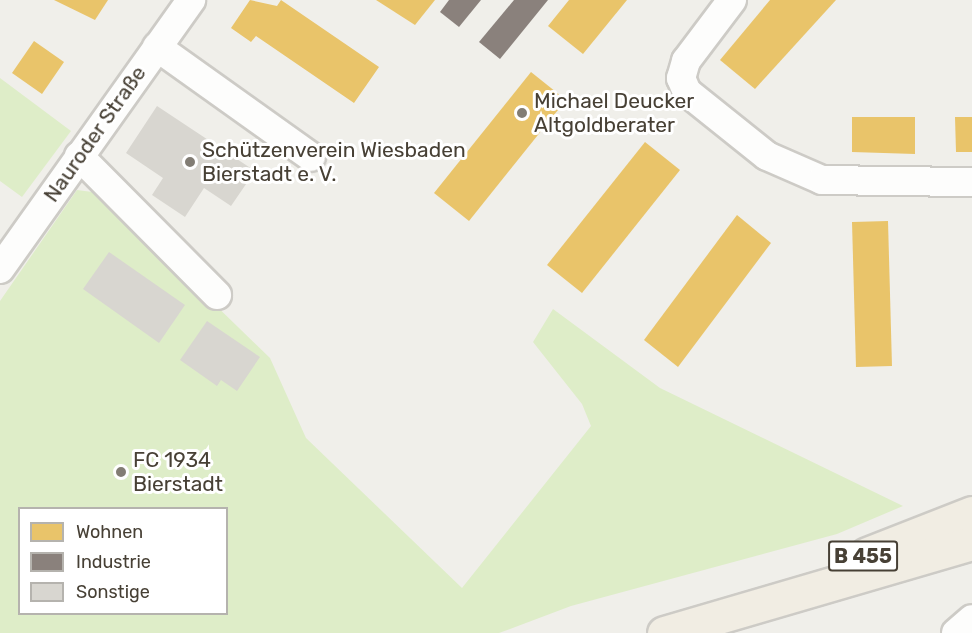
<!DOCTYPE html>
<html>
<head>
<meta charset="utf-8">
<style>
	body { margin:0 }
	#map { position:relative; width:972px; height:633px; overflow:hidden; background:#f0efea; font-family:Rubik,sans-serif }
	div>[style] { position:absolute }
	[style*='--x'] { left:calc(var(--x)*1px); top:calc(var(--y)*1px); width:calc(var(--w)*1px); rotate:calc(var(--a)*1deg) }
	.green>* { inset:0; background:#deedc8 }
	.homes>* { inset:0; background:#e9c46a }
	.industry>* { inset:0; background:#8a817c }
	.building>* { inset:0; background:#d8d6d0 }
	.roads { filter:drop-shadow(2px 0 #cdcbc6) drop-shadow(-2px 0 #cdcbc6) drop-shadow(0 2px #cdcbc6) drop-shadow(0 -2px #cdcbc6) }
	.minor>* { height:28px; margin:-14px; padding:0 14px; transform-origin:14px; border-radius:14px; background:#fdfdfc }
	.major>* { height:33px; margin:-16.5px; padding:0 16.5px; transform-origin:16.5px; border-radius:16.5px; background:#f1ede3 }
	.dots>* { width:16px; height:16px; translate:-50% -50%; box-sizing:border-box; border:3px solid #fff; border-radius:50% }
	span { translate:-50% -50%; white-space:nowrap; text-align:center; line-height:1.15; -webkit-text-stroke:6px #fff; paint-order:stroke }
	.shield-label span { padding:2px 4px; background:#fff; border:2px solid; border-radius:4px; -webkit-text-stroke-width:0 }
	.shield-label { font-size:20px; color:#474035; font-weight:700 }
	.poi-label { font-size:21px; color:#474035 }
	.left { translate:0 -50%; text-align:left }
	.street-label { font-size:21px; color:#474035 }
	.legend { position:absolute; left:18px; top:507px; width:210px; height:108px; box-sizing:border-box; background:#fff; border:2px solid #b5b3ae; margin:0; padding:8px 10px; list-style:none; font-size:18px; color:#474035 }
	.legend li { display:flex; align-items:center; gap:12px; height:30px }
	.legend b { width:30px; border:2px solid #b5b3ae }
</style>
</head>
<body>
<div id="map">
	<div class="green">
		<i style="clip-path:polygon(0 78px,71px 131px,22px 197px,0 181px)"></i>
		<i style="clip-path:polygon(evenodd,77px 190px,100px 193px,270px 358px,306px 438px,462px 588px,591px 426px,582px 404px,533px 342px,553px 309px,660px 388px,903px 506px,837px 534px,571px 606px,499px 633px,0 633px,0 301px,77px 190px,20px 508px,226px 508px,226px 614px,20px 614px,20px 508px)"></i>
	</div>
	<div class="homes">
		<i style="clip-path:polygon(54px 0,108px 0,95px 20px)"></i>
		<i style="clip-path:polygon(250px 0,277px 6px,281px 0,379px 67px,354px 103px,256px 36px,251px 42px,231px 28px)"></i>
		<i style="clip-path:polygon(376px 0,435px 0,415px 25px)"></i>
		<i style="clip-path:polygon(569px 0,627px 0,583px 54px,548px 26px)"></i>
		<i style="clip-path:polygon(770px 0,836px 0,755px 89px,720px 60px)"></i>
		<i style="clip-path:polygon(34px 41px,64px 62px,42px 94px,12px 73px)"></i>
		<i style="clip-path:polygon(531px 72px,566px 100px,469px 221px,434px 193px)"></i>
		<i style="clip-path:polygon(852px 117px,915px 117px,915px 154px,852px 152px)"></i>
		<i style="clip-path:polygon(955px 117px,972px 117px,972px 152px,956px 152px)"></i>
		<i style="clip-path:polygon(645px 142px,680px 170px,582px 293px,547px 265px)"></i>
		<i style="clip-path:polygon(737px 215px,771px 243px,678px 367px,644px 340px)"></i>
		<i style="clip-path:polygon(888px 221px,892px 366px,856px 367px,852px 222px)"></i>
	</div>
	<div class="industry">
		<i style="clip-path:polygon(449px 0,481px 0,459px 27px,440px 12px)"></i>
		<i style="clip-path:polygon(514px 0,548px 0,500px 59px,479px 42px)"></i>
	</div>
	<div class="building">
		<i style="clip-path:polygon(157px 106px,255px 171px,231px 206px,204px 188px,185px 217px,152px 195px,163px 178px,126px 153px)"></i>
		<i style="clip-path:polygon(109px 252px,185px 305px,159px 343px,83px 289px)"></i>
		<i style="clip-path:polygon(207px 321px,260px 357px,237px 391px,221px 380px,217px 386px,180px 360px)"></i>
	</div>
	<div class="roads">
		<div class="minor">
			<i style="--x:732;--y:0;--w:76;--a:127"></i>
			<i style="--x:686;--y:61;--w:18;--a:106"></i>
			<i style="--x:681;--y:78;--w:15;--a:67"></i>
			<i style="--x:687;--y:92;--w:102;--a:38.7"></i>
			<i style="--x:767;--y:156;--w:60;--a:23.6"></i>
			<i style="--x:822;--y:180;--w:150;--a:0.8"></i>
			<i style="--x:157;--y:47;--w:189;--a:35.5"></i>
			<i style="--x:79;--y:156;--w:196;--a:45.2"></i>
			<i style="--x:0;--y:269;--w:330;--a:-54.6"></i>
			<i style="--x:956;--y:633;--w:21;--a:-41"></i>
		</div>
		<div class="major">
			<i style="--x:867;--y:554;--w:113;--a:-21.3"></i>
			<i style="--x:664;--y:633;--w:321;--a:-16.3"></i>
		</div>
	</div>
	<div class="dots">
		<i style="left:522px;top:113px;background:#827d74"></i>
		<i style="left:190px;top:162px;background:#827d74"></i>
		<i style="left:121px;top:472px;background:#827d74"></i>
	</div>
	<div class="shield-label">
		<span style="left:863px;top:556px">B 455</span>
	</div>
	<div class="poi-label">
		<span class="left" style="left:534px;top:113px">Michael Deucker<br>Altgoldberater</span>
		<span class="left" style="left:202px;top:162px">Schützenverein Wiesbaden<br>Bierstadt e. V.</span>
		<span class="left" style="left:133px;top:472px">FC 1934<br>Bierstadt</span>
	</div>
	<div class="street-label">
		<span style="left:95px;top:134px;rotate:-55deg">Nauroder Straße</span>
	</div>
	<ul class="legend">
	<li><b style="height:16px;background:#e9c46a"></b>Wohnen</li>
	<li><b style="height:16px;background:#8a817c"></b>Industrie</li>
	<li><b style="height:16px;background:#d8d6d0"></b>Sonstige</li>
	</ul>
</div>
</body>
</html>
